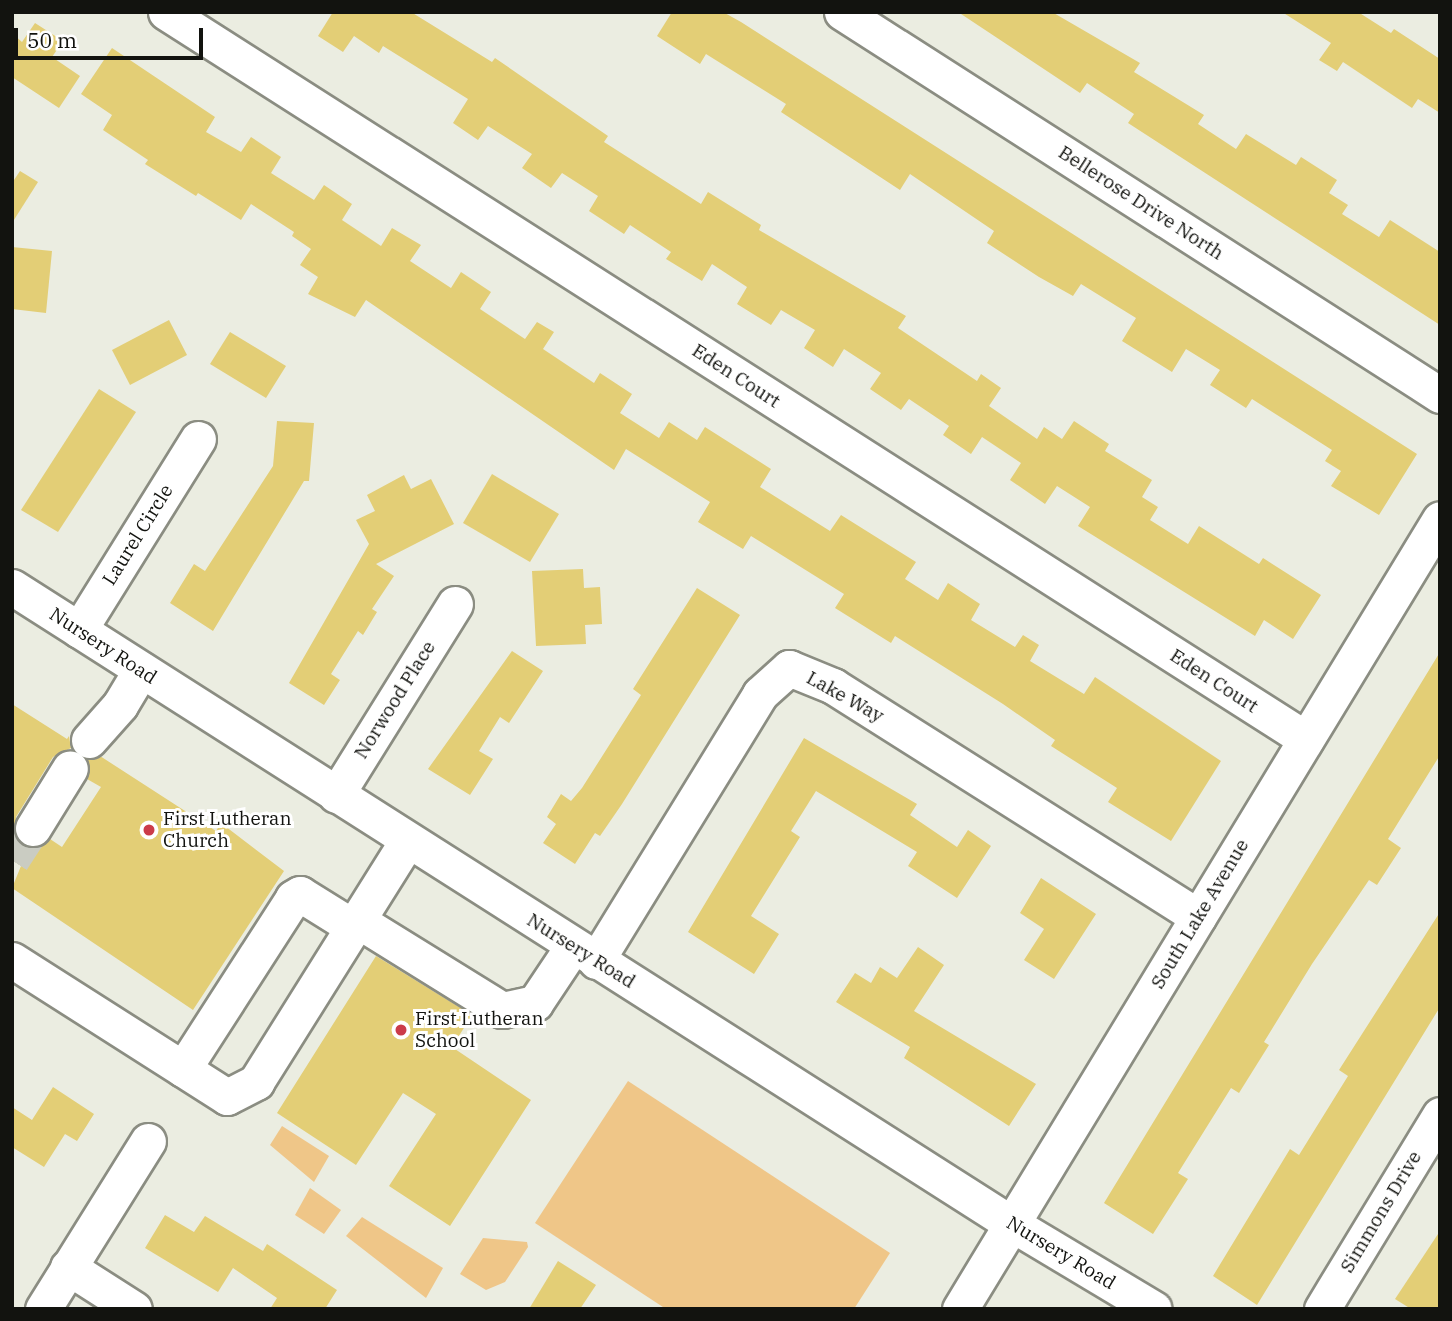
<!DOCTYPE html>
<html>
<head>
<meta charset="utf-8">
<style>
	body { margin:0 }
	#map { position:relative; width:1452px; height:1321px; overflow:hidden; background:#ebede1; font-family:"IBM Plex Serif",serif }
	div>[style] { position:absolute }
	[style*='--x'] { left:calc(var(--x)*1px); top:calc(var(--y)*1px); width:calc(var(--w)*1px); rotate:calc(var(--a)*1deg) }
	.green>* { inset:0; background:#efc688 }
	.building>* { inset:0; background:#e3ce76 }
	.minor-tunnel>* { height:35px; margin-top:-17.5px; transform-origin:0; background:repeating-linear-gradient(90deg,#caccc2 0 35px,transparent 0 53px) }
	.roads { filter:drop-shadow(2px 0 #8b8d82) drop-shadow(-2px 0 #8b8d82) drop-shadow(0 2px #8b8d82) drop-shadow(0 -2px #8b8d82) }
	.minor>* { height:35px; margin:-17.5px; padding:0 17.5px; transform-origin:17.5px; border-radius:17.5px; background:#fff }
	.dots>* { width:19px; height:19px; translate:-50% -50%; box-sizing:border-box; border:4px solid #fff; border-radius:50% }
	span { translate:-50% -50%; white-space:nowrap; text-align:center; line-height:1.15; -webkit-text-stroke:6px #fff; paint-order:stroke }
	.street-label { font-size:19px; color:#12130f }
	.poi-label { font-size:19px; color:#12130f }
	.left { translate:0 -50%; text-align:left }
	.frame { position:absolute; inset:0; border:14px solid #12130f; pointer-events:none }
	.scale { position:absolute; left:14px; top:28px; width:189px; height:32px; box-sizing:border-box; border:4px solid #12130f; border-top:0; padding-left:9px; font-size:21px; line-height:24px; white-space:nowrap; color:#12130f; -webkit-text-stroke:5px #fff; paint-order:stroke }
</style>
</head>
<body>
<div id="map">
	<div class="green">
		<i style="clip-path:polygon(628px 1081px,890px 1253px,854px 1309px,666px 1309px,535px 1223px)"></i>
		<i style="clip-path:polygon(282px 1126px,329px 1156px,314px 1182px,270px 1145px)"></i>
		<i style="clip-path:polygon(310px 1188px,341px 1210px,324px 1234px,295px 1215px)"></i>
		<i style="clip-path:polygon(362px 1217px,443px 1268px,426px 1298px,346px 1236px)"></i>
		<i style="clip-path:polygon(483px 1238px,527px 1242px,528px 1247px,505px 1282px,486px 1290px,460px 1274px)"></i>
	</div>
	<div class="building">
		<i style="clip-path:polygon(333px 12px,411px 12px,492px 62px,495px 58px,608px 136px,604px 142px,701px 204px,708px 192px,761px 225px,759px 230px,906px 316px,898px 328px,977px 381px,981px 374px,1001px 388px,989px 406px,1037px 439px,1044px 427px,1062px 439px,1074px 421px,1109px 444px,1105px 451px,1152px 480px,1142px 497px,1158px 507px,1150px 520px,1188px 544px,1199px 526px,1259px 564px,1263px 558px,1321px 595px,1293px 639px,1264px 620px,1255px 636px,1078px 526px,1090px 507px,1057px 486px,1045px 504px,1010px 480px,1021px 463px,982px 437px,971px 454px,943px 435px,949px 426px,909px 399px,901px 410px,870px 389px,881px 373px,844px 349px,833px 367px,804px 348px,815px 330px,781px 310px,771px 325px,737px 304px,747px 287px,712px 264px,702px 281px,666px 259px,671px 252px,630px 225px,624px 234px,589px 211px,598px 196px,562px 173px,551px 188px,522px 168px,532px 154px,488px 126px,478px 140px,453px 123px,468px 99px,383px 46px,379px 53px,354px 36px,343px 52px,318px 36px)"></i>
		<i style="clip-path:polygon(672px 12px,723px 12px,741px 22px,1417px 454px,1379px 515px,1331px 486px,1341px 471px,1325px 461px,1332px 450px,1252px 399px,1246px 408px,1210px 385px,1220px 370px,1186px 349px,1172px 372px,1122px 341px,1136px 318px,1081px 284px,1073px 296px,1039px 277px,987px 243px,994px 231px,910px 174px,900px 190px,781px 112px,786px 104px,706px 54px,700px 64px,657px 36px)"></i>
		<i style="clip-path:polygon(958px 12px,1052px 12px,1140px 63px,1134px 72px,1204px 115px,1198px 124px,1236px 149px,1246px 134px,1296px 165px,1301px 157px,1337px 180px,1329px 193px,1348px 205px,1342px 214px,1379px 237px,1390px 220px,1440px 252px,1440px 325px,1128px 123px,1134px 114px,1087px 83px,1080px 93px)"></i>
		<i style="clip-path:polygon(1282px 12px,1358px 12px,1391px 33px,1394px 29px,1440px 59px,1440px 113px,1418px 99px,1412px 108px,1343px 62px,1337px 71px,1319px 60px,1331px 43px)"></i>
		<i style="clip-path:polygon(35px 23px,63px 41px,52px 57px,80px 76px,59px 108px,12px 77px,12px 33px,22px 42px)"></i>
		<i style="clip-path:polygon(112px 48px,215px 117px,206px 132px,241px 152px,251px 137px,281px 157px,271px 173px,314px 200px,324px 185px,352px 204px,342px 220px,381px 246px,392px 228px,421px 245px,410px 261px,451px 288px,461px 272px,491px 292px,480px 309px,525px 339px,537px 322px,554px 332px,543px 349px,594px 383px,600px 373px,632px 394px,620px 413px,659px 438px,669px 422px,697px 440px,705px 427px,771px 469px,760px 487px,830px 531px,841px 515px,916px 562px,905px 579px,938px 600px,948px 583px,980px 604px,971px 620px,1015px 647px,1023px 635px,1039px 645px,1030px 661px,1084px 694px,1095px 677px,1221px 761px,1171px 841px,1108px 802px,1117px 788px,1051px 746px,1055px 740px,1003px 704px,895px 636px,891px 643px,835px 608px,844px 594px,751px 536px,743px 549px,698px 522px,710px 502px,626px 449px,614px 470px,366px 300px,355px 317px,308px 294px,318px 277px,300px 265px,311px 249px,292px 236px,294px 232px,251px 204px,241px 220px,198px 193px,196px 196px,145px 164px,148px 160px,103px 130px,112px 115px,81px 94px)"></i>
		<i style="clip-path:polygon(20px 171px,38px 182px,12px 223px,12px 183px)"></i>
		<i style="clip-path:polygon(12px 247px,52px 251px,46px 313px,12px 309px)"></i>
		<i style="clip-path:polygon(169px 320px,187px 355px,130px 385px,112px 350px)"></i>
		<i style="clip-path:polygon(230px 332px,286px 366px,266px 398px,210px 364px)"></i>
		<i style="clip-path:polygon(99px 389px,136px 412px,58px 532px,21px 510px)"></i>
		<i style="clip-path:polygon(277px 421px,314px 423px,309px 481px,304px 481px,213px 631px,170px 603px,194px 564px,205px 571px,273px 466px)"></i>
		<i style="clip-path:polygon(492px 474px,559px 514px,530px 562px,463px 523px)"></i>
		<i style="clip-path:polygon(404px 475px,411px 489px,431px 479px,454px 524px,376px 564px,394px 576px,372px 609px,377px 612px,363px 635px,358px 631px,331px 674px,340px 680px,324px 705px,289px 683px,369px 544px,356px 520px,375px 511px,367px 495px)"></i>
		<i style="clip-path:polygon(583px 569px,584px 588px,600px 587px,602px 624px,585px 625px,586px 644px,536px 646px,532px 571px)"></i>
		<i style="clip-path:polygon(697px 588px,740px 615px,622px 804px,600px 836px,595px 833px,575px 864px,543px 843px,556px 824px,547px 817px,561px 794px,571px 801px,582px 788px,641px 695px,633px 689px)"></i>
		<i style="clip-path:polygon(512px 651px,543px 671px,509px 723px,500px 717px,479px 751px,493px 759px,470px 795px,428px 769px)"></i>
		<i style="clip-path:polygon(1440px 652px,1440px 755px,1388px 839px,1401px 848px,1377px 885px,1369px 880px,1312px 964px,1264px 1042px,1269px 1045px,1239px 1093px,1231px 1088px,1178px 1173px,1188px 1179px,1153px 1234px,1104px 1203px)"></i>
		<i style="clip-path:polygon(12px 704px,67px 739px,69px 736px,71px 748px,53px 757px,16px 817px,15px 837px,23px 845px,33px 848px,50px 839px,62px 847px,101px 787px,87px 779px,88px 760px,100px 756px,216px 831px,221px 823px,284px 871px,193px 1010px,12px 888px,21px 866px,12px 860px)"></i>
		<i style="clip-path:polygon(804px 738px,917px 804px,910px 815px,957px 847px,968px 830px,991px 846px,957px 898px,908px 866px,917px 852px,816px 791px,791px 831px,800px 837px,751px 916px,779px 934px,754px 974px,688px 932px)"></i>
		<i style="clip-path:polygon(1041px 878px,1096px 914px,1054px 979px,1024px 960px,1044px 929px,1020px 913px)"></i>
		<i style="clip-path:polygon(1440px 912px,1440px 1007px,1257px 1305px,1213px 1276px,1290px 1149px,1299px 1155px,1348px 1076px,1339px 1070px)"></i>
		<i style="clip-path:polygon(918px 947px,944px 965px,914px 1011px,1036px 1084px,1009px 1126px,904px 1058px,910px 1047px,836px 1002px,855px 973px,871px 983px,880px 967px,897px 978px)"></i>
		<i style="clip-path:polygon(376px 956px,472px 1015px,452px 1047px,531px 1100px,450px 1226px,389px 1186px,436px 1114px,403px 1093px,356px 1165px,277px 1113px)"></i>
		<i style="clip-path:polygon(53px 1087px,94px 1114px,77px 1141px,65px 1134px,44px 1167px,12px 1147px,12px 1107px,32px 1120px)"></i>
		<i style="clip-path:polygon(165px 1215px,194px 1232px,205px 1216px,263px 1251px,267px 1244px,337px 1290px,325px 1309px,270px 1309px,277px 1298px,233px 1268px,218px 1292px,145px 1248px)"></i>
		<i style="clip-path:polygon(1440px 1231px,1440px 1309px,1411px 1309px,1395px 1299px)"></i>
		<i style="clip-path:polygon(558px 1261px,596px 1285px,580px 1309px,529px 1309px)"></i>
	</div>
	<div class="minor-tunnel">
		<i style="--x:12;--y:860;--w:38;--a:-57"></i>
	</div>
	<div class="roads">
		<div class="minor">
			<i style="--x:166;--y:12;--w:1352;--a:32.53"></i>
			<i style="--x:842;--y:12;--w:710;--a:32.64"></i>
			<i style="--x:12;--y:587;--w:1186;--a:32.5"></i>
			<i style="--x:1012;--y:1224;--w:165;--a:30.9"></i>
			<i style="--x:79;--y:630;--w:225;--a:-58.1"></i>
			<i style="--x:89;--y:740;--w:47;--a:-48.5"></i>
			<i style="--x:120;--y:705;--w:41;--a:-59"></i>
			<i style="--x:336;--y:795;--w:225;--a:-58.1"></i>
			<i style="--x:33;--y:828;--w:70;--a:-58.3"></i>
			<i style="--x:357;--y:920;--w:171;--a:31.8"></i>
			<i style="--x:502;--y:1010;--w:34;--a:-12"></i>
			<i style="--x:535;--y:1003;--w:69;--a:-56.3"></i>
			<i style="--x:12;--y:960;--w:255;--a:32.5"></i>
			<i style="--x:227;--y:1097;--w:33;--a:-27"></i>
			<i style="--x:256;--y:1082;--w:284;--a:-57.9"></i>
			<i style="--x:596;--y:961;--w:313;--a:-58.4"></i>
			<i style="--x:760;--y:694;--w:39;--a:-42"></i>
			<i style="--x:789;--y:668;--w:48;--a:22.2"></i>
			<i style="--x:833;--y:686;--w:432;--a:32.3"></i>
			<i style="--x:183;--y:1069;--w:203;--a:-57.2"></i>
			<i style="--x:293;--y:898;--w:8;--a:-30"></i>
			<i style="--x:300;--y:894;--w:62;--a:31.9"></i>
			<i style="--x:68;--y:1267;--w:78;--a:32.5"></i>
			<i style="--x:43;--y:1309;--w:198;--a:-58"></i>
			<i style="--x:960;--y:1309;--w:924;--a:-58.72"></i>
			<i style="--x:1322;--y:1309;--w:227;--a:-58.7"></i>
		</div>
	</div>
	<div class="dots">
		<i style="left:149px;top:830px;background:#cb3b49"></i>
		<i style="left:401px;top:1030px;background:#cb3b49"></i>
	</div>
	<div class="street-label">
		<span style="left:1141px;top:203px;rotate:33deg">Bellerose Drive North</span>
		<span style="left:736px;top:376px;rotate:33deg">Eden Court</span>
		<span style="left:138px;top:535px;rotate:-58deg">Laurel Circle</span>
		<span style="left:103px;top:646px;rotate:33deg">Nursery Road</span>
		<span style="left:1214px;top:681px;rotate:33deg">Eden Court</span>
		<span style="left:845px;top:697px;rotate:29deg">Lake Way</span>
		<span style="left:395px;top:700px;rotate:-58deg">Norwood Place</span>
		<span style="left:1200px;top:914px;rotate:-59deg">South Lake Avenue</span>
		<span style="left:581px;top:951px;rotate:32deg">Nursery Road</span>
		<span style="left:1381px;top:1212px;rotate:-59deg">Simmons Drive</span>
		<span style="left:1061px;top:1253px;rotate:31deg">Nursery Road</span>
	</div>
	<div class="poi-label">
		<span class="left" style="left:163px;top:830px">First Lutheran<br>Church</span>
		<span class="left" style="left:415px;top:1030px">First Lutheran<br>School</span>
	</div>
	<div class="frame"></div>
	<div class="scale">50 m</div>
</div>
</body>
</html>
